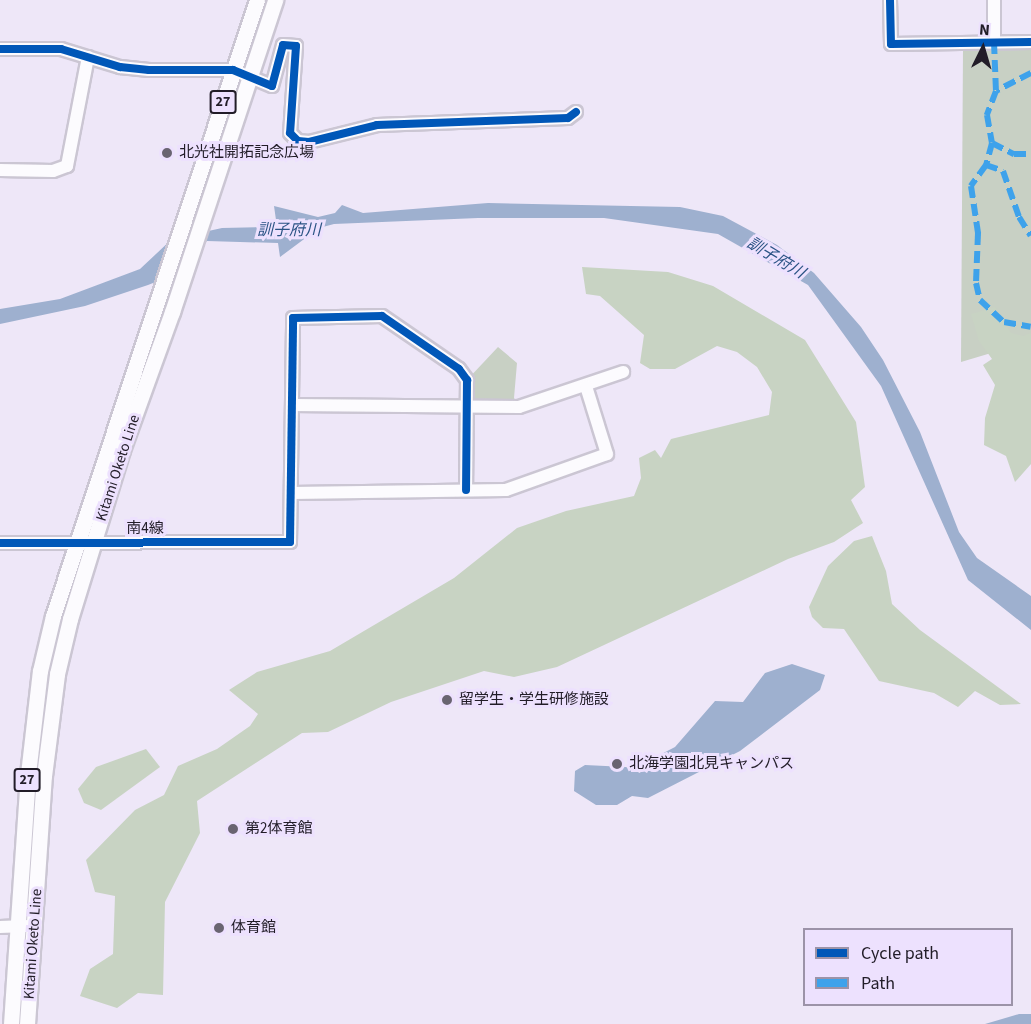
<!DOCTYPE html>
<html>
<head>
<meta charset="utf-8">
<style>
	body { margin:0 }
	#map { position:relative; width:1031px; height:1024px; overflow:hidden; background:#eee7f8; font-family:"Source Sans 3","Noto Sans JP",sans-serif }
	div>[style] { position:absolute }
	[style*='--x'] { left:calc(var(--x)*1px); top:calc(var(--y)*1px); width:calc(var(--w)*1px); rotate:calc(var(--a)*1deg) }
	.green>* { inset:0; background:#c8d0c4 }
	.forest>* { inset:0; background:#c8d3c3 }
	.water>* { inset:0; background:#9eb0cf }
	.roads { filter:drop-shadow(2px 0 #cbc6d3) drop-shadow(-2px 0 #cbc6d3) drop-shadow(0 2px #cbc6d3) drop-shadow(0 -2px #cbc6d3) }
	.minor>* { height:12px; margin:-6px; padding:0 6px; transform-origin:6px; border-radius:6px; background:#fcfbfe }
	.major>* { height:15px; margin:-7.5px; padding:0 7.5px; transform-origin:7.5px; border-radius:7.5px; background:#fcfbfe }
	.quiet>* { height:6px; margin-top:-3px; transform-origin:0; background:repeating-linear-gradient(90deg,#3ea2eb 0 12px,transparent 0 18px) }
	.cycleway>* { height:8px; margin:-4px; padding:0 4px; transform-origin:4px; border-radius:4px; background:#0057b8 }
	.dots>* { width:16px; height:16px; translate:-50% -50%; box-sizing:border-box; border:3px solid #ede1fe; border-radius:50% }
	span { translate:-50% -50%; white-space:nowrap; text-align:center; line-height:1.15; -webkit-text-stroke:6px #ede1fe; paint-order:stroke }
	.shield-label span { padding:2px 4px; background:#ede1fe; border:2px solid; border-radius:4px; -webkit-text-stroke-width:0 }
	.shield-label { font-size:14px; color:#221d28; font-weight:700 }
	.poi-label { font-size:15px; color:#221d28 }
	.left { translate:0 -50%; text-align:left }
	.street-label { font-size:15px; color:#221d28 }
	.water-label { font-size:16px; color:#2a5384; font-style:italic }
	.legend { position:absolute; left:803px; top:928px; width:210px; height:78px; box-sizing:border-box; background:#ede1fe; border:2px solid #9c93a8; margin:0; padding:8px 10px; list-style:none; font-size:18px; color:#221d28 }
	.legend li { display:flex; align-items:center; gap:12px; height:30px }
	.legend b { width:30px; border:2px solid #9c93a8 }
	.north { position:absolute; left:953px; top:18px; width:60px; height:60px; -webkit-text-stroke:4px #ede1fe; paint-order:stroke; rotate:5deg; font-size:16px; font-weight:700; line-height:24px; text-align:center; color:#221d28 }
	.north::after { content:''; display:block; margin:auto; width:21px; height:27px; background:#221d28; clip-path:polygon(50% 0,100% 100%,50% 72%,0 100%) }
</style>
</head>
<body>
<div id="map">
	<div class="green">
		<i style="clip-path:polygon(963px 49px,1031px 49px,1031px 341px,961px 362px)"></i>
		<i style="clip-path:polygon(498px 347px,517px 363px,514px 398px,519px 407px,465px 405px,467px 380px)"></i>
	</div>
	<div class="forest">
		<i style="clip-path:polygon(582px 267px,668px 272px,713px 286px,805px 340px,856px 422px,865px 487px,851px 500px,863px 523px,834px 542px,788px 559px,557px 667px,514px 677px,484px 671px,391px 702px,328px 732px,302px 733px,197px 801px,200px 833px,165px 902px,163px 995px,138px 993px,117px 1008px,80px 996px,90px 969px,113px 954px,115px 896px,95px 892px,86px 860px,135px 810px,164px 795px,178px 766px,217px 749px,250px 726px,258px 714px,229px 690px,257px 672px,330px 651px,454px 578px,517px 528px,566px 511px,634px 496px,641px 478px,639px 458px,655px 450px,661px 458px,671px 439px,769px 415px,772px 392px,757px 367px,737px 352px,717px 346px,675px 369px,650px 369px,640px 363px,644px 335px,600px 296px,586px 294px)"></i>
		<i style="clip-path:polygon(995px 307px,1011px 333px,1023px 336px,1031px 333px,1031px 464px,1015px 482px,1006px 456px,984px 445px,985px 418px,995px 385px,983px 365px,992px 359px,979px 341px,971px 314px)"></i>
		<i style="clip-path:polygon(872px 536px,886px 571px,892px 604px,920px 630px,1021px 704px,1000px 705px,975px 691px,958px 707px,934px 693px,879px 681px,844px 629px,823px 628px,812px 617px,809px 607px,828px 566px,854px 541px)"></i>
		<i style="clip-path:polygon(146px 749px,160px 767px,101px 810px,84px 803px,78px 789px,96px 767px)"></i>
	</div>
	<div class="water">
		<i style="clip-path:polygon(488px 203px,680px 207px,723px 216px,777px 245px,814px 273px,861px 327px,883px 360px,920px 432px,959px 532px,977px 558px,1031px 596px,1031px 630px,968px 580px,881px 386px,808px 285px,718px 234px,604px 218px,478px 218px,334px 224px,319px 228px,280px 257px,278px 243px,207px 241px,163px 279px,148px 285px,85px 306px,0 324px,0 309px,60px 299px,140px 269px,172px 239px,222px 228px,261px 227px,276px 220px,274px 206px,318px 217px,335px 213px,342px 205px,363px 213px)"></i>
		<i style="clip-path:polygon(792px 664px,825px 675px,820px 690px,740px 751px,648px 798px,632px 796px,617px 805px,596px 805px,574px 791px,575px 771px,585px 765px,626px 767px,640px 773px,646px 762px,675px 747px,715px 701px,743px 702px,765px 673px)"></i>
		<i style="clip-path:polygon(1019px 1014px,1031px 1014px,1031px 1024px,985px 1024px)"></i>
	</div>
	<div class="roads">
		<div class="minor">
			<i style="--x:890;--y:0;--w:44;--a:88.7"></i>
			<i style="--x:891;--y:44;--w:140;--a:-0.8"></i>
			<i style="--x:994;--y:0;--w:42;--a:90"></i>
			<i style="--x:0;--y:49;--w:61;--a:0"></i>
			<i style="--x:61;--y:49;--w:62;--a:17"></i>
			<i style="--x:120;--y:67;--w:29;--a:6"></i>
			<i style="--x:149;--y:70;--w:84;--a:0"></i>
			<i style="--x:233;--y:70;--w:42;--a:22.3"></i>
			<i style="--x:272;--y:86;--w:42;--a:-75"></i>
			<i style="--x:283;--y:45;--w:13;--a:4"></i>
			<i style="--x:296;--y:46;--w:87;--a:93.9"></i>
			<i style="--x:290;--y:133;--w:11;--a:45"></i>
			<i style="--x:298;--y:141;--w:11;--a:5"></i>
			<i style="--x:309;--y:142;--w:70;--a:-14"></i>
			<i style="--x:377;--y:125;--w:191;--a:-2.1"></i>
			<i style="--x:568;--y:118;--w:10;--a:-37"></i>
			<i style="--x:0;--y:170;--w:53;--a:1.1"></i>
			<i style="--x:53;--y:171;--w:15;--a:-20"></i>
			<i style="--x:67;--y:166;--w:111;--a:-79.1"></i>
			<i style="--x:292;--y:405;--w:227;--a:0.5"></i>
			<i style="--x:519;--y:407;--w:110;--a:-18.6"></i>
			<i style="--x:292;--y:493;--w:214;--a:-0.8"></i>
			<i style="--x:506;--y:490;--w:107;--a:-19.6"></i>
			<i style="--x:607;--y:454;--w:71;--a:-107.2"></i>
			<i style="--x:0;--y:543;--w:290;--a:-0.2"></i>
			<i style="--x:290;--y:542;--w:224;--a:-89.2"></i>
			<i style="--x:293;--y:318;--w:89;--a:-1.3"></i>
			<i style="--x:382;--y:316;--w:93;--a:34.5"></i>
			<i style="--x:459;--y:369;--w:14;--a:54"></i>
			<i style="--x:467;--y:380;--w:110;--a:90.5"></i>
			<i style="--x:0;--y:927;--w:26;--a:-2"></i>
		</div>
		<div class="major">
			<i style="--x:11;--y:1024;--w:251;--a:-86.1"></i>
			<i style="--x:28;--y:774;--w:104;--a:-83.4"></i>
			<i style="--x:40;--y:671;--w:57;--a:-76.7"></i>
			<i style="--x:53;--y:616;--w:649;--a:-71.68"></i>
			<i style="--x:27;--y:1024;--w:249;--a:-86.1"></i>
			<i style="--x:44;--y:776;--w:103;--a:-82.7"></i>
			<i style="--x:57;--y:674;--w:57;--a:-76.7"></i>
			<i style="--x:70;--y:619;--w:177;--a:-72.9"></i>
			<i style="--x:122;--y:450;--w:147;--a:-70.1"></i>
			<i style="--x:172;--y:312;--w:329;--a:-71.7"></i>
		</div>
	</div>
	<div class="quiet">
		<i style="--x:994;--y:42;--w:49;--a:87.7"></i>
		<i style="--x:1031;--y:73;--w:39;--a:153"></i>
		<i style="--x:996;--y:91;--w:26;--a:111"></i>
		<i style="--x:987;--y:115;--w:28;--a:80"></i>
		<i style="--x:992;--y:143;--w:23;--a:105"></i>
		<i style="--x:986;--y:165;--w:26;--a:126"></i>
		<i style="--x:971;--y:186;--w:48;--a:81.5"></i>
		<i style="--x:978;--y:233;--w:50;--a:92.3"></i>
		<i style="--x:976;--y:283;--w:17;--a:77"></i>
		<i style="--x:980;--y:300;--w:33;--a:43"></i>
		<i style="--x:1004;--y:322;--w:27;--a:10"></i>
		<i style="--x:992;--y:143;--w:25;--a:27"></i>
		<i style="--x:1014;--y:154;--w:17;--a:0"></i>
		<i style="--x:986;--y:165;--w:18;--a:19"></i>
		<i style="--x:1003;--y:171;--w:49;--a:70.8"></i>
		<i style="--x:1019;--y:217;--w:22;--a:58"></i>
	</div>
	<div class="cycleway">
		<i style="--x:890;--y:0;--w:44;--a:88.7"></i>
		<i style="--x:891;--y:44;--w:140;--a:-0.8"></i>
		<i style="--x:0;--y:49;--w:61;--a:0"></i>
		<i style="--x:61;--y:49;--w:62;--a:17"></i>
		<i style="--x:120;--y:67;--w:29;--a:6"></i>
		<i style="--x:149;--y:70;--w:84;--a:0"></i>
		<i style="--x:233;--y:70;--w:42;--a:22.3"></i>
		<i style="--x:272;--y:86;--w:42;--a:-75"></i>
		<i style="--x:283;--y:45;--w:13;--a:4"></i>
		<i style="--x:296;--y:46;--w:87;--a:93.9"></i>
		<i style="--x:290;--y:133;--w:11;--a:45"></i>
		<i style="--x:298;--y:141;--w:11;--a:5"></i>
		<i style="--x:309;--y:142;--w:70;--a:-14"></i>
		<i style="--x:377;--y:125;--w:191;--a:-2.1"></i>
		<i style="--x:568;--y:118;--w:10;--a:-37"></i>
		<i style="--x:0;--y:543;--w:290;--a:-0.2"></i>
		<i style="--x:290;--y:542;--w:224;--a:-89.2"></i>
		<i style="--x:293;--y:318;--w:89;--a:-1.3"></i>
		<i style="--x:382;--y:316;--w:93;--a:34.5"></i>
		<i style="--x:459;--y:369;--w:14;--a:54"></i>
		<i style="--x:467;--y:380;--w:110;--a:90.5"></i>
	</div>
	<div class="dots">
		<i style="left:167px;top:153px;background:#696471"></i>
		<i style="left:447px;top:700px;background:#696471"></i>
		<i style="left:617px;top:764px;background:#696471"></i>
		<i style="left:233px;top:829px;background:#696471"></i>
		<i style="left:219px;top:928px;background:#696471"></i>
	</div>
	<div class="shield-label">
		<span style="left:223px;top:102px">27</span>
		<span style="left:27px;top:780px">27</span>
	</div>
	<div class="poi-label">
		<span class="left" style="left:179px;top:153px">北光社開拓記念広場</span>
		<span class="left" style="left:459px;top:700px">留学生・学生研修施設</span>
		<span class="left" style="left:629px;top:764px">北海学園北見キャンパス</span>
		<span class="left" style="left:245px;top:829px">第2体育館</span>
		<span class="left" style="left:231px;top:928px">体育館</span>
	</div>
	<div class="street-label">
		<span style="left:118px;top:468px;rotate:-72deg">Kitami Oketo Line</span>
		<span style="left:145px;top:529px">南4線</span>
		<span style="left:33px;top:944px;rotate:-86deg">Kitami Oketo Line</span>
	</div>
	<div class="water-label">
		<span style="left:289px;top:230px">訓子府川</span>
		<span style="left:776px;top:258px;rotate:31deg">訓子府川</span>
	</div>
	<ul class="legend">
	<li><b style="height:8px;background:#0057b8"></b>Cycle path</li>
	<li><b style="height:8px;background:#3ea2eb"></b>Path</li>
	</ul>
	<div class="north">N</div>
</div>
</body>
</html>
